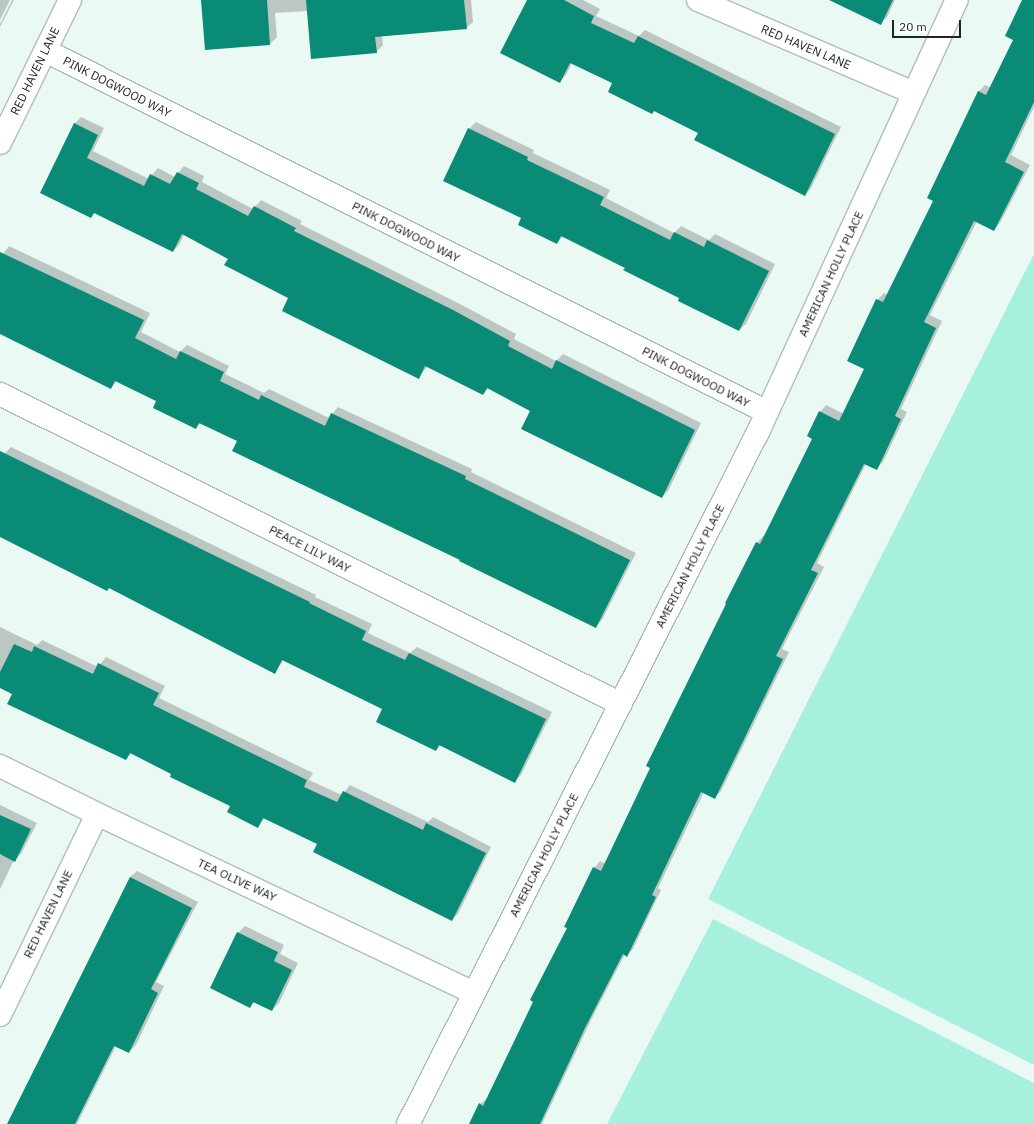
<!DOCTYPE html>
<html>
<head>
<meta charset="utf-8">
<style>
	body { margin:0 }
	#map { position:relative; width:1034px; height:1124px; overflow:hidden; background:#ebf9f5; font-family:"IBM Plex Sans",sans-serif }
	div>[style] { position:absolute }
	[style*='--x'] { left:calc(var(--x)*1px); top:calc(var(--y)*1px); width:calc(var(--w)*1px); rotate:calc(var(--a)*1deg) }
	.green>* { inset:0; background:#a6f0dd }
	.shadow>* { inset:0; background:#0003 }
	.building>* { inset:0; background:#098b76 }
	.roads { filter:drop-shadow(1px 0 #b0bdb9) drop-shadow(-1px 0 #b0bdb9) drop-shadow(0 1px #b0bdb9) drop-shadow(0 -1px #b0bdb9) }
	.minor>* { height:22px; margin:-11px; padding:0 11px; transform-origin:11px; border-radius:11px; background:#fff }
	span { translate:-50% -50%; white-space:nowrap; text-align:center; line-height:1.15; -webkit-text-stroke:3px #fff; paint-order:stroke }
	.street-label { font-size:12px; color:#202524 }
	.scale { position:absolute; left:892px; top:20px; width:69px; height:18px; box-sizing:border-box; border:2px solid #202524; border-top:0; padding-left:5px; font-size:12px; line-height:14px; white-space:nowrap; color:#202524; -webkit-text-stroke:3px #fff; paint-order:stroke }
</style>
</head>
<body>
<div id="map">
	<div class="green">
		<i style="clip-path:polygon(1034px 254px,1034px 1065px,708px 899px)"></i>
		<i style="clip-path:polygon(713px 919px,1034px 1083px,1034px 1124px,607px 1124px)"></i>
	</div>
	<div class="shadow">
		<i style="clip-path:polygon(0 0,10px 0,0 20px)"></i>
		<i style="clip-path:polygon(12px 0,14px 0,0 27px,0 24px)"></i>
		<i style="clip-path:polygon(202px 0,471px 0,473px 22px,466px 28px,382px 36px,383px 45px,376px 52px,308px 11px,275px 13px,277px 37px,270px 44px,206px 49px)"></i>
		<i style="clip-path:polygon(528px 0,583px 0,600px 9px,596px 16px,639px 36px,645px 30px,841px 127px,811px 188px,805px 195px,613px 83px,572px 63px,566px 75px,559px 82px)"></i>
		<i style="clip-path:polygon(831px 0,895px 0,887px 17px,880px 24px)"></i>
		<i style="clip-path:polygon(1024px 0,1034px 0,1034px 107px,1011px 155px,1030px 165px,1000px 223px,994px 230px,977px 221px,930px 315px,942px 321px,901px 409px,907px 412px,883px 462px,876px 469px,866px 464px,817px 563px,824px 567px,782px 649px,789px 652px,721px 791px,714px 798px,704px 792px,658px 888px,661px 890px,633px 949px,627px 955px,625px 954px,591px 1020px,542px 1124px,470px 1124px,480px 1104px,488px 1098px,568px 927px,594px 868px,600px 861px,606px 864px,757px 543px,763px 536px,765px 537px,814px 438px,820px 412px,826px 405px,844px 414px,865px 369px,877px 300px,884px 293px,887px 295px,935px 200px,979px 91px,985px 85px,991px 88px,1014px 40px)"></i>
		<i style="clip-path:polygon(81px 117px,104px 128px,93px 151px,149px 179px,158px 168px,175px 177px,184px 166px,204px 176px,202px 182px,253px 209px,261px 200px,302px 221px,300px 224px,460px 304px,516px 334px,514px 339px,556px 361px,563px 354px,701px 423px,668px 491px,662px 497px,532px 411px,489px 388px,483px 394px,428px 366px,419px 377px,290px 298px,229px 258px,184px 235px,179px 245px,173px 251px,95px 212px,91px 217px,74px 124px)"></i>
		<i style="clip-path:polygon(476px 122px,534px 150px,533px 153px,610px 190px,606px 198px,674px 233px,681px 226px,709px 240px,715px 234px,775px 264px,746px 324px,739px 330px,626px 267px,563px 236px,557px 243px,522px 218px,469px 129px)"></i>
		<i style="clip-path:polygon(9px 246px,150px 313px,141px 332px,180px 352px,187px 345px,229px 366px,225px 374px,264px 393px,269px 389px,329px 418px,338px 407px,472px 469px,471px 472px,636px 553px,602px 620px,596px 626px,238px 441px,201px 423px,196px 427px,157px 401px,117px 381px,111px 387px,0 333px,0 258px)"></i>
		<i style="clip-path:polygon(11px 447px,316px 595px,315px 597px,372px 624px,368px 633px,410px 653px,417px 647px,552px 712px,521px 775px,515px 781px,441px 745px,436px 750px,383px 708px,284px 660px,275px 672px,109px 587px,0 536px,0 451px,5px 453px)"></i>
		<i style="clip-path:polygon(0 627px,37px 645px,42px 640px,98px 667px,106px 657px,165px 686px,159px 698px,313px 773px,309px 780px,342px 795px,350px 785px,428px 822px,433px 817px,491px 847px,458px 914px,451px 920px,318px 844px,265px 818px,258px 826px,231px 806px,173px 774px,132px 753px,126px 759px,0 687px)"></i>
		<i style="clip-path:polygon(0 805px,37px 823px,21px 854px,14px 860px,0 889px)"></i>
		<i style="clip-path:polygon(137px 871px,198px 902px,156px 982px,164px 986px,136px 1045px,129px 1052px,116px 1046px,77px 1124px,9px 1124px,130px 877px)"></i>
		<i style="clip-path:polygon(245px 926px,284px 945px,280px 954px,298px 963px,279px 1003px,272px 1010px,255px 1002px,250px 1007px,238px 933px)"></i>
	</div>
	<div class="building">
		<i style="clip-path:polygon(201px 0,267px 0,270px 45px,205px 50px)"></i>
		<i style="clip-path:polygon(306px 0,464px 0,467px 29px,375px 37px,377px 53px,311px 59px)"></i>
		<i style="clip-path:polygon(527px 0,564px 0,594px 16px,591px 23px,634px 43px,638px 36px,835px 134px,805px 196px,694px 140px,698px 133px,654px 111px,652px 114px,608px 92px,612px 83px,570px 63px,560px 83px,500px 53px)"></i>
		<i style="clip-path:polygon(829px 0,893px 0,881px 25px)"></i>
		<i style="clip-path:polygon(1022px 0,1034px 0,1034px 102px,1005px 162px,1024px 172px,994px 231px,974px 221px,924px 322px,936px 328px,895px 416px,901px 419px,877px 470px,864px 464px,811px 570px,818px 573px,776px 656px,783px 659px,715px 799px,701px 792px,652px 895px,656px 897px,627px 957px,623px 954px,585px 1028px,540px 1124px,469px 1124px,479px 1103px,483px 1106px,533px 1002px,530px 1000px,567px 928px,564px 927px,593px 867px,601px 871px,650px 768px,646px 766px,726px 604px,725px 603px,756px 542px,760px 544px,812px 439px,807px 436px,819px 411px,839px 421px,864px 369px,847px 361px,876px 299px,883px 302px,933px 201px,927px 198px,978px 91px,986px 95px,1013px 40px,1005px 36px)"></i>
		<i style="clip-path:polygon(74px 123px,98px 135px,87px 158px,144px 186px,150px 174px,170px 184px,177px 172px,199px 183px,196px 189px,248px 216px,254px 206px,296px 228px,294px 231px,453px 310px,510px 341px,508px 346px,552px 369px,556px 360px,695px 430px,662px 498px,521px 429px,530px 411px,487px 388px,483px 395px,425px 366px,419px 379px,282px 311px,288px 298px,224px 265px,228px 259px,182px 234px,173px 252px,94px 213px,91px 218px,40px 193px)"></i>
		<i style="clip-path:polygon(468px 128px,528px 157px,527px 160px,604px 197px,600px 205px,670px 240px,674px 232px,704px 247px,707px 240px,769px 271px,739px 331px,678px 301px,679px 298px,623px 270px,625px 268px,561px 236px,557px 244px,518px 225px,521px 218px,443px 181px)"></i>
		<i style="clip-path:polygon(0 252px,144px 320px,135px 338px,176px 359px,180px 351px,224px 372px,220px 381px,259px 400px,261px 395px,325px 426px,331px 413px,466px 476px,465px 479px,630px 560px,596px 628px,459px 561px,460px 560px,232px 451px,237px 441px,199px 423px,196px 429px,153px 408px,156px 401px,115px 381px,111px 389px,0 334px)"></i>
		<i style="clip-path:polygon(0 451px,310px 602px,309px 603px,366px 631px,362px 640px,405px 660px,409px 653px,546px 719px,515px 783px,439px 745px,436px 751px,376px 722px,382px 709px,282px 660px,275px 674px,109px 588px,107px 591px,0 537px)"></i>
		<i style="clip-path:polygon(14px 644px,32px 652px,34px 646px,93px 674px,98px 663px,159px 693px,153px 705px,307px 780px,304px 787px,337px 802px,343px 791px,423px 830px,426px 823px,486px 853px,452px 921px,313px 852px,317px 844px,263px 818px,258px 828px,227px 812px,230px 806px,170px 777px,171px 774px,130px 753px,126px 760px,7px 704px,12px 694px,0 688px,0 672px)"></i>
		<i style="clip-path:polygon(0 815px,31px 829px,15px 862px,0 854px)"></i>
		<i style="clip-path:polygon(130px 877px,192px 908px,151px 989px,158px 993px,129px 1053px,114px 1046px,75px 1124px,7px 1124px)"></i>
		<i style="clip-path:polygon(237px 932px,278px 952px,274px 961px,292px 970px,272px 1011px,253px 1002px,250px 1008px,210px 988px)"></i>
	</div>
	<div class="roads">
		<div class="minor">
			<i style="--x:698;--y:0;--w:235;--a:23.3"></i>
			<i style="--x:46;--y:51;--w:806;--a:26.6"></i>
			<i style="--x:0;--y:143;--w:159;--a:-63.9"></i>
			<i style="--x:0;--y:394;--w:694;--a:26.53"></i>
			<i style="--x:0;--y:766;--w:108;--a:26.3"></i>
			<i style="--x:97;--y:814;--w:417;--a:25.4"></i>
			<i style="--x:0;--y:1015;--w:223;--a:-64.2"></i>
			<i style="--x:408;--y:1124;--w:778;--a:-63.17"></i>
			<i style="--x:759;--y:430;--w:473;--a:-65.3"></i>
		</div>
	</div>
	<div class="street-label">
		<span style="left:806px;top:47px;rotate:23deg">RED HAVEN LANE</span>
		<span style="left:35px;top:71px;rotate:-64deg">RED HAVEN LANE</span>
		<span style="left:117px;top:87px;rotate:27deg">PINK DOGWOOD WAY</span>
		<span style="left:406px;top:232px;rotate:27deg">PINK DOGWOOD WAY</span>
		<span style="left:831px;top:274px;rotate:-65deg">AMERICAN HOLLY PLACE</span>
		<span style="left:696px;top:377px;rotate:27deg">PINK DOGWOOD WAY</span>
		<span style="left:310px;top:549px;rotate:27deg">PEACE LILY WAY</span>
		<span style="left:690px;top:566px;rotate:-63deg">AMERICAN HOLLY PLACE</span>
		<span style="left:544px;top:855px;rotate:-63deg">AMERICAN HOLLY PLACE</span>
		<span style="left:237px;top:880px;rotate:25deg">TEA OLIVE WAY</span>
		<span style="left:48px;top:914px;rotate:-64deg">RED HAVEN LANE</span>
	</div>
	<div class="scale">20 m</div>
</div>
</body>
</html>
